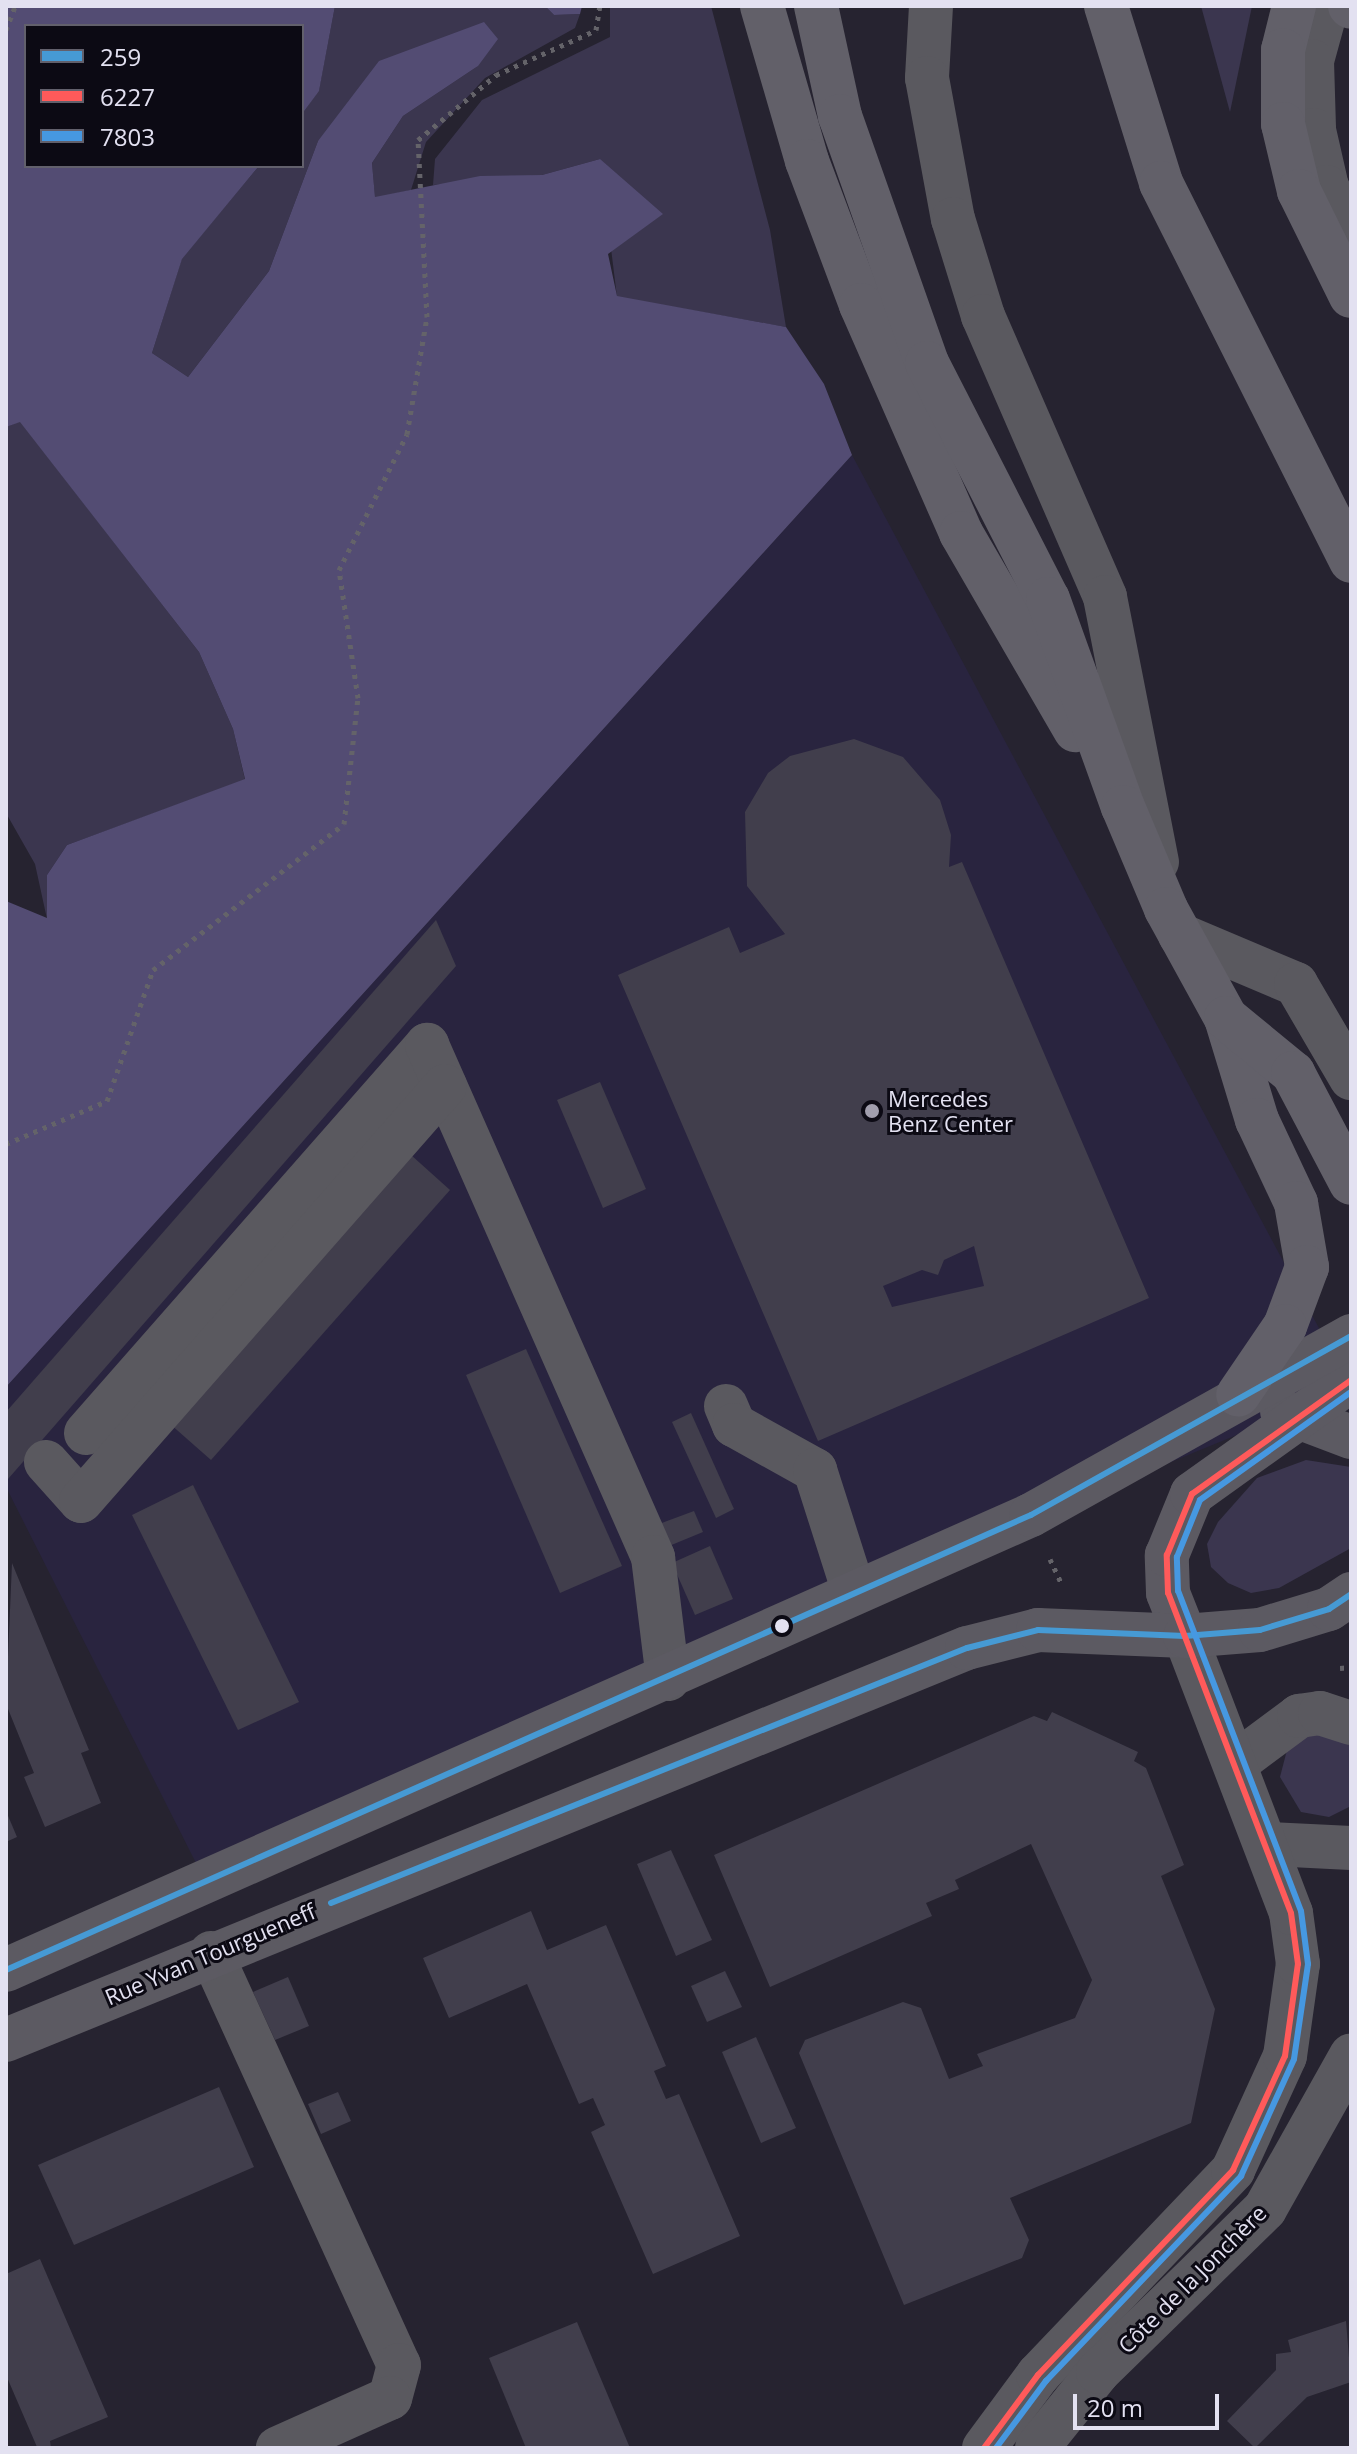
<!DOCTYPE html>
<html>
<head>
<meta charset="utf-8">
<style>
	body { margin:0 }
	#map { position:relative; width:1357px; height:2454px; overflow:hidden; background:#262330; font-family:"Open Sans",sans-serif }
	div>[style] { position:absolute }
	[style*='--x'] { left:calc(var(--x)*1px); top:calc(var(--y)*1px); width:calc(var(--w)*1px); rotate:calc(var(--a)*1deg) }
	.built>* { inset:0; background:#29243f }
	.green>* { inset:0; background:#3b364f }
	.forest>* { inset:0; background:#534c73 }
	.building>* { inset:0; background:#413e4c }
	.path>* { height:5px; margin-top:-2.5px; transform-origin:0; background:repeating-linear-gradient(90deg,#646369 0 4px,transparent 0 10px) }
	.minor>* { height:44px; margin:-22px; padding:0 22px; transform-origin:22px; border-radius:22px; background:#5a595f }
	.major>* { height:44px; margin:-22px; padding:0 22px; transform-origin:22px; border-radius:22px; background:#5c5a62 }
	.highway>* { height:44px; margin:-22px; padding:0 22px; transform-origin:22px; border-radius:22px; background:#626069 }
	.bus-1>* { height:6px; margin:-3px; padding:0 3px; transform-origin:3px; border-radius:3px; background:#469ad4 }
	.bus-2>* { height:6px; margin:-3px; padding:0 3px; transform-origin:3px; border-radius:3px; background:#ff5a5a }
	.bus-3>* { height:6px; margin:-3px; padding:0 3px; transform-origin:3px; border-radius:3px; background:#4698e1 }
	.dots>* { width:22px; height:22px; translate:-50% -50%; box-sizing:border-box; border:4px solid #0c0a14; border-radius:50% }
	span { translate:-50% -50%; white-space:nowrap; text-align:center; line-height:1.15; -webkit-text-stroke:6px #0c0a14; paint-order:stroke }
	.poi-label { font-size:22px; color:#e3e1f1 }
	.left { translate:0 -50%; text-align:left }
	.street-label { font-size:22px; color:#e3e1f1 }
	.frame { position:absolute; inset:0; border:8px solid #e3e1f1; pointer-events:none }
	.legend { position:absolute; left:24px; top:24px; width:280px; height:144px; box-sizing:border-box; background:#0c0a14; border:2px solid #62606c; margin:0; padding:10px 14px; list-style:none; font-size:24px; color:#e3e1f1 }
	.legend li { display:flex; align-items:center; gap:16px; height:40px }
	.legend b { width:40px; border:2px solid #62606c }
	.scale { position:absolute; left:1073px; top:2394px; width:146px; height:36px; box-sizing:border-box; border:4px solid #e3e1f1; border-top:0; padding-left:10px; font-size:24px; line-height:28px; white-space:nowrap; color:#e3e1f1; -webkit-text-stroke:6px #0c0a14; paint-order:stroke }
</style>
</head>
<body>
<div id="map">
	<div class="built">
		<i style="clip-path:polygon(852px 455px,1351px 1388px,196px 1863px,6px 1487px,6px 1387px)"></i>
	</div>
	<div class="green">
		<i style="clip-path:polygon(335px 6px,545px 6px,554px 15px,580px 14px,575px 28px,485px 78px,426px 142px,411px 190px,375px 198px,372px 163px,403px 116px,478px 66px,318px 141px,269px 271px,188px 377px,152px 353px,182px 258px,259px 166px,302px 166px,302px 114px,319px 90px)"></i>
		<i style="clip-path:polygon(610px 6px,711px 6px,770px 230px,786px 327px,617px 297px,600px 159px,542px 175px,433px 185px,435px 159px,482px 100px,610px 37px)"></i>
		<i style="clip-path:polygon(1201px 6px,1252px 6px,1230px 112px)"></i>
		<i style="clip-path:polygon(20px 421px,199px 652px,233px 729px,245px 780px,67px 845px,47px 875px,47px 919px,35px 864px,6px 813px,6px 427px)"></i>
		<i style="clip-path:polygon(1306px 1460px,1351px 1467px,1351px 1548px,1279px 1588px,1251px 1593px,1228px 1583px,1211px 1567px,1207px 1544px,1218px 1522px,1257px 1478px)"></i>
		<i style="clip-path:polygon(1310px 1733px,1351px 1742px,1351px 1806px,1329px 1817px,1301px 1812px,1280px 1777px,1287px 1750px)"></i>
	</div>
	<div class="forest">
		<i style="clip-path:polygon(6px 6px,335px 6px,319px 91px,302px 114px,302px 26px,26px 26px,26px 166px,259px 166px,182px 259px,152px 353px,188px 377px,269px 271px,318px 141px,379px 61px,484px 22px,498px 39px,478px 66px,403px 116px,372px 163px,375px 197px,480px 176px,542px 175px,600px 159px,663px 214px,608px 254px,617px 296px,786px 327px,824px 384px,852px 455px,6px 1387px,6px 901px,47px 918px,47px 875px,67px 845px,245px 779px,233px 729px,199px 652px,20px 422px,6px 427px)"></i>
		<i style="clip-path:polygon(545px 6px,582px 6px,580px 14px,554px 15px)"></i>
	</div>
	<div class="building">
		<i style="clip-path:polygon(evenodd,854px 739px,903px 757px,940px 800px,951px 835px,949px 867px,962px 862px,1149px 1298px,818px 1441px,618px 975px,729px 927px,740px 953px,785px 934px,747px 886px,745px 812px,768px 773px,790px 756px,854px 739px,974px 1246px,984px 1286px,892px 1307px,883px 1286px,922px 1270px,938px 1275px,944px 1260px,974px 1246px)"></i>
		<i style="clip-path:polygon(436px 920px,456px 966px,8px 1479px,6px 1412px)"></i>
		<i style="clip-path:polygon(600px 1082px,646px 1189px,603px 1208px,557px 1100px)"></i>
		<i style="clip-path:polygon(401px 1146px,450px 1190px,211px 1460px,161px 1416px)"></i>
		<i style="clip-path:polygon(526px 1349px,622px 1566px,560px 1593px,466px 1375px)"></i>
		<i style="clip-path:polygon(691px 1413px,734px 1509px,716px 1518px,672px 1422px)"></i>
		<i style="clip-path:polygon(193px 1485px,299px 1702px,238px 1730px,132px 1515px)"></i>
		<i style="clip-path:polygon(694px 1511px,703px 1532px,669px 1546px,659px 1524px)"></i>
		<i style="clip-path:polygon(710px 1546px,733px 1599px,695px 1615px,672px 1563px)"></i>
		<i style="clip-path:polygon(12px 1563px,89px 1750px,81px 1753px,101px 1803px,45px 1827px,24px 1777px,34px 1773px,6px 1704px)"></i>
		<i style="clip-path:polygon(1052px 1712px,1138px 1752px,1134px 1761px,1146px 1768px,1184px 1865px,1161px 1876px,1215px 2009px,1191px 2123px,1010px 2198px,1029px 2240px,1022px 2258px,904px 2305px,799px 2053px,805px 2040px,903px 2002px,921px 2008px,949px 2079px,983px 2066px,977px 2054px,1075px 2018px,1092px 1980px,1031px 1844px,955px 1880px,959px 1889px,926px 1903px,932px 1916px,770px 1987px,714px 1855px,1034px 1716px,1047px 1721px)"></i>
		<i style="clip-path:polygon(6px 1811px,17px 1837px,6px 1842px)"></i>
		<i style="clip-path:polygon(671px 1850px,712px 1940px,676px 1956px,637px 1864px)"></i>
		<i style="clip-path:polygon(531px 1911px,547px 1950px,606px 1925px,666px 2066px,654px 2071px,666px 2099px,679px 2094px,740px 2236px,653px 2274px,591px 2132px,605px 2125px,593px 2098px,579px 2104px,527px 1984px,449px 2018px,423px 1958px)"></i>
		<i style="clip-path:polygon(725px 1971px,742px 2007px,707px 2022px,691px 1986px)"></i>
		<i style="clip-path:polygon(288px 1977px,309px 2026px,275px 2040px,253px 1992px)"></i>
		<i style="clip-path:polygon(756px 2037px,796px 2128px,761px 2143px,722px 2052px)"></i>
		<i style="clip-path:polygon(219px 2087px,254px 2167px,74px 2245px,38px 2165px)"></i>
		<i style="clip-path:polygon(338px 2092px,351px 2121px,321px 2134px,308px 2104px)"></i>
		<i style="clip-path:polygon(40px 2259px,108px 2417px,50px 2441px,51px 2448px,37px 2447px,6px 2375px,6px 2274px)"></i>
		<i style="clip-path:polygon(1346px 2321px,1351px 2382px,1307px 2397px,1255px 2448px,1227px 2421px,1276px 2370px,1276px 2354px,1291px 2352px,1288px 2340px)"></i>
		<i style="clip-path:polygon(577px 2322px,630px 2448px,526px 2448px,489px 2358px)"></i>
	</div>
	<div class="path">
		<i style="--x:6;--y:30;--w:26;--a:-69"></i>
		<i style="--x:6;--y:1144;--w:110;--a:-23.1"></i>
		<i style="--x:107;--y:1101;--w:139;--a:-70.7"></i>
		<i style="--x:153;--y:970;--w:240;--a:-37.4"></i>
		<i style="--x:344;--y:824;--w:127;--a:-83.7"></i>
		<i style="--x:358;--y:698;--w:129;--a:-98.4"></i>
		<i style="--x:339;--y:570;--w:152;--a:-63.4"></i>
		<i style="--x:407;--y:434;--w:119;--a:-80.3"></i>
		<i style="--x:427;--y:317;--w:177;--a:-92.9"></i>
		<i style="--x:418;--y:140;--w:102;--a:-39.8"></i>
		<i style="--x:496;--y:75;--w:110;--a:-24.2"></i>
		<i style="--x:596;--y:30;--w:24;--a:-81"></i>
		<i style="--x:1050;--y:1559;--w:26;--a:65"></i>
		<i style="--x:1340;--y:1668;--w:11;--a:-5"></i>
	</div>
	<div class="minor">
		<i style="--x:931;--y:6;--w:72;--a:93.2"></i>
		<i style="--x:927;--y:78;--w:143;--a:79.6"></i>
		<i style="--x:953;--y:219;--w:102;--a:72.8"></i>
		<i style="--x:983;--y:316;--w:306;--a:66.5"></i>
		<i style="--x:1105;--y:597;--w:270;--a:78.9"></i>
		<i style="--x:1327;--y:6;--w:57;--a:105.3"></i>
		<i style="--x:1312;--y:61;--w:69;--a:88.3"></i>
		<i style="--x:1314;--y:130;--w:58;--a:77.2"></i>
		<i style="--x:1327;--y:187;--w:52;--a:62.4"></i>
		<i style="--x:1180;--y:935;--w:126;--a:22.9"></i>
		<i style="--x:1296;--y:984;--w:109;--a:59.7"></i>
		<i style="--x:726;--y:1406;--w:21;--a:67"></i>
		<i style="--x:734;--y:1425;--w:93;--a:29.1"></i>
		<i style="--x:815;--y:1470;--w:128;--a:72.3"></i>
		<i style="--x:86;--y:1433;--w:517;--a:-48.69"></i>
		<i style="--x:427;--y:1045;--w:560;--a:66.18"></i>
		<i style="--x:653;--y:1557;--w:123;--a:83"></i>
		<i style="--x:46;--y:1462;--w:52;--a:48.1"></i>
		<i style="--x:81;--y:1501;--w:552;--a:-48.75"></i>
		<i style="--x:1236;--y:1763;--w:79;--a:-36.7"></i>
		<i style="--x:1299;--y:1716;--w:21;--a:-8"></i>
		<i style="--x:1320;--y:1713;--w:33;--a:18"></i>
		<i style="--x:1268;--y:1844;--w:83;--a:2.8"></i>
		<i style="--x:211;--y:1953;--w:453;--a:65.5"></i>
		<i style="--x:399;--y:2365;--w:34;--a:105"></i>
		<i style="--x:390;--y:2398;--w:123;--a:155.9"></i>
		<i style="--x:984;--y:2448;--w:91;--a:-53.5"></i>
		<i style="--x:1038;--y:2375;--w:283;--a:-46.4"></i>
		<i style="--x:1233;--y:2170;--w:125;--a:-65.5"></i>
		<i style="--x:1285;--y:2056;--w:93;--a:-82"></i>
		<i style="--x:1298;--y:1964;--w:51;--a:-97.8"></i>
		<i style="--x:1291;--y:1913;--w:297;--a:-110.9"></i>
		<i style="--x:1037;--y:2448;--w:97;--a:-51.2"></i>
		<i style="--x:1098;--y:2372;--w:233;--a:-44.3"></i>
		<i style="--x:1265;--y:2209;--w:176;--a:-60.7"></i>
	</div>
	<div class="major">
		<i style="--x:1282;--y:1411;--w:74;--a:20.6"></i>
		<i style="--x:1185;--y:1636;--w:46;--a:-111.6"></i>
		<i style="--x:1168;--y:1593;--w:38;--a:-92"></i>
		<i style="--x:1167;--y:1555;--w:66;--a:-67.7"></i>
		<i style="--x:1192;--y:1494;--w:196;--a:-35.6"></i>
		<i style="--x:6;--y:1970;--w:1121;--a:-23.94"></i>
		<i style="--x:1031;--y:1515;--w:367;--a:-29.2"></i>
		<i style="--x:6;--y:2040;--w:1038;--a:-22.19"></i>
		<i style="--x:967;--y:1648;--w:73;--a:-14.2"></i>
		<i style="--x:1038;--y:1630;--w:147;--a:2.3"></i>
		<i style="--x:1185;--y:1636;--w:75;--a:-4.6"></i>
		<i style="--x:1260;--y:1630;--w:72;--a:-16.9"></i>
		<i style="--x:1329;--y:1609;--w:27;--a:-34"></i>
	</div>
	<div class="highway">
		<i style="--x:762;--y:6;--w:161;--a:73.8"></i>
		<i style="--x:807;--y:161;--w:154;--a:69.4"></i>
		<i style="--x:861;--y:305;--w:249;--a:66.3"></i>
		<i style="--x:961;--y:533;--w:228;--a:59.9"></i>
		<i style="--x:816;--y:6;--w:113;--a:77.7"></i>
		<i style="--x:840;--y:116;--w:262;--a:70.6"></i>
		<i style="--x:927;--y:363;--w:265;--a:62.9"></i>
		<i style="--x:1048;--y:599;--w:221;--a:70.2"></i>
		<i style="--x:1123;--y:807;--w:111;--a:67.1"></i>
		<i style="--x:1166;--y:909;--w:124;--a:61.2"></i>
		<i style="--x:1226;--y:1018;--w:107;--a:73.1"></i>
		<i style="--x:1257;--y:1120;--w:92;--a:64.8"></i>
		<i style="--x:1296;--y:1203;--w:65;--a:80.2"></i>
		<i style="--x:1307;--y:1267;--w:63;--a:110.4"></i>
		<i style="--x:1285;--y:1326;--w:83;--a:124.3"></i>
		<i style="--x:1106;--y:6;--w:185;--a:72.7"></i>
		<i style="--x:1161;--y:183;--w:423;--a:63.3"></i>
		<i style="--x:1294;--y:6;--w:45;--a:104"></i>
		<i style="--x:1283;--y:50;--w:74;--a:90"></i>
		<i style="--x:1283;--y:124;--w:69;--a:76.6"></i>
		<i style="--x:1299;--y:191;--w:117;--a:63.7"></i>
		<i style="--x:1350;--y:6;--w:1;--a:45"></i>
		<i style="--x:1226;--y:1018;--w:87;--a:39.4"></i>
		<i style="--x:1293;--y:1073;--w:124;--a:62.2"></i>
	</div>
	<div class="bus-1">
		<i style="--x:331;--y:1903;--w:685;--a:-21.85"></i>
		<i style="--x:967;--y:1648;--w:73;--a:-14.2"></i>
		<i style="--x:1038;--y:1630;--w:147;--a:2.3"></i>
		<i style="--x:1185;--y:1636;--w:75;--a:-4.6"></i>
		<i style="--x:1260;--y:1630;--w:72;--a:-16.9"></i>
		<i style="--x:1329;--y:1609;--w:27;--a:-34"></i>
		<i style="--x:6;--y:1970;--w:1121;--a:-23.94"></i>
		<i style="--x:1031;--y:1515;--w:367;--a:-29.2"></i>
	</div>
	<div class="bus-2">
		<i style="--x:984;--y:2448;--w:91;--a:-53.5"></i>
		<i style="--x:1038;--y:2375;--w:283;--a:-46.4"></i>
		<i style="--x:1233;--y:2170;--w:125;--a:-65.5"></i>
		<i style="--x:1285;--y:2056;--w:93;--a:-82"></i>
		<i style="--x:1298;--y:1964;--w:51;--a:-97.8"></i>
		<i style="--x:1291;--y:1913;--w:343;--a:-111"></i>
		<i style="--x:1168;--y:1593;--w:38;--a:-92"></i>
		<i style="--x:1167;--y:1555;--w:66;--a:-67.7"></i>
		<i style="--x:1192;--y:1494;--w:196;--a:-35.6"></i>
	</div>
	<div class="bus-3">
		<i style="--x:996;--y:2448;--w:84;--a:-53.3"></i>
		<i style="--x:1046;--y:2381;--w:283;--a:-46.4"></i>
		<i style="--x:1241;--y:2176;--w:128;--a:-65.6"></i>
		<i style="--x:1294;--y:2059;--w:96;--a:-81.6"></i>
		<i style="--x:1308;--y:1964;--w:53;--a:-97.5"></i>
		<i style="--x:1301;--y:1911;--w:343;--a:-111"></i>
		<i style="--x:1178;--y:1591;--w:34;--a:-92"></i>
		<i style="--x:1177;--y:1557;--w:61;--a:-68"></i>
		<i style="--x:1200;--y:1500;--w:186;--a:-35.6"></i>
	</div>
	<div class="dots">
		<i style="left:872px;top:1111px;background:#a19ead"></i>
		<i style="left:782px;top:1626px;background:#e3e1f1"></i>
	</div>
	<div class="poi-label">
		<span class="left" style="left:888px;top:1111px">Mercedes<br>Benz Center</span>
	</div>
	<div class="street-label">
		<span style="left:210px;top:1954px;rotate:-23deg">Rue Yvan Tourgueneff</span>
		<span style="left:1192px;top:2279px;rotate:-45deg">Côte de la Jonchère</span>
	</div>
	<div class="frame"></div>
	<ul class="legend">
	<li><b style="height:10px;background:#469ad4"></b>259</li>
	<li><b style="height:10px;background:#ff5a5a"></b>6227</li>
	<li><b style="height:10px;background:#4698e1"></b>7803</li>
	</ul>
	<div class="scale">20 m</div>
</div>
</body>
</html>
